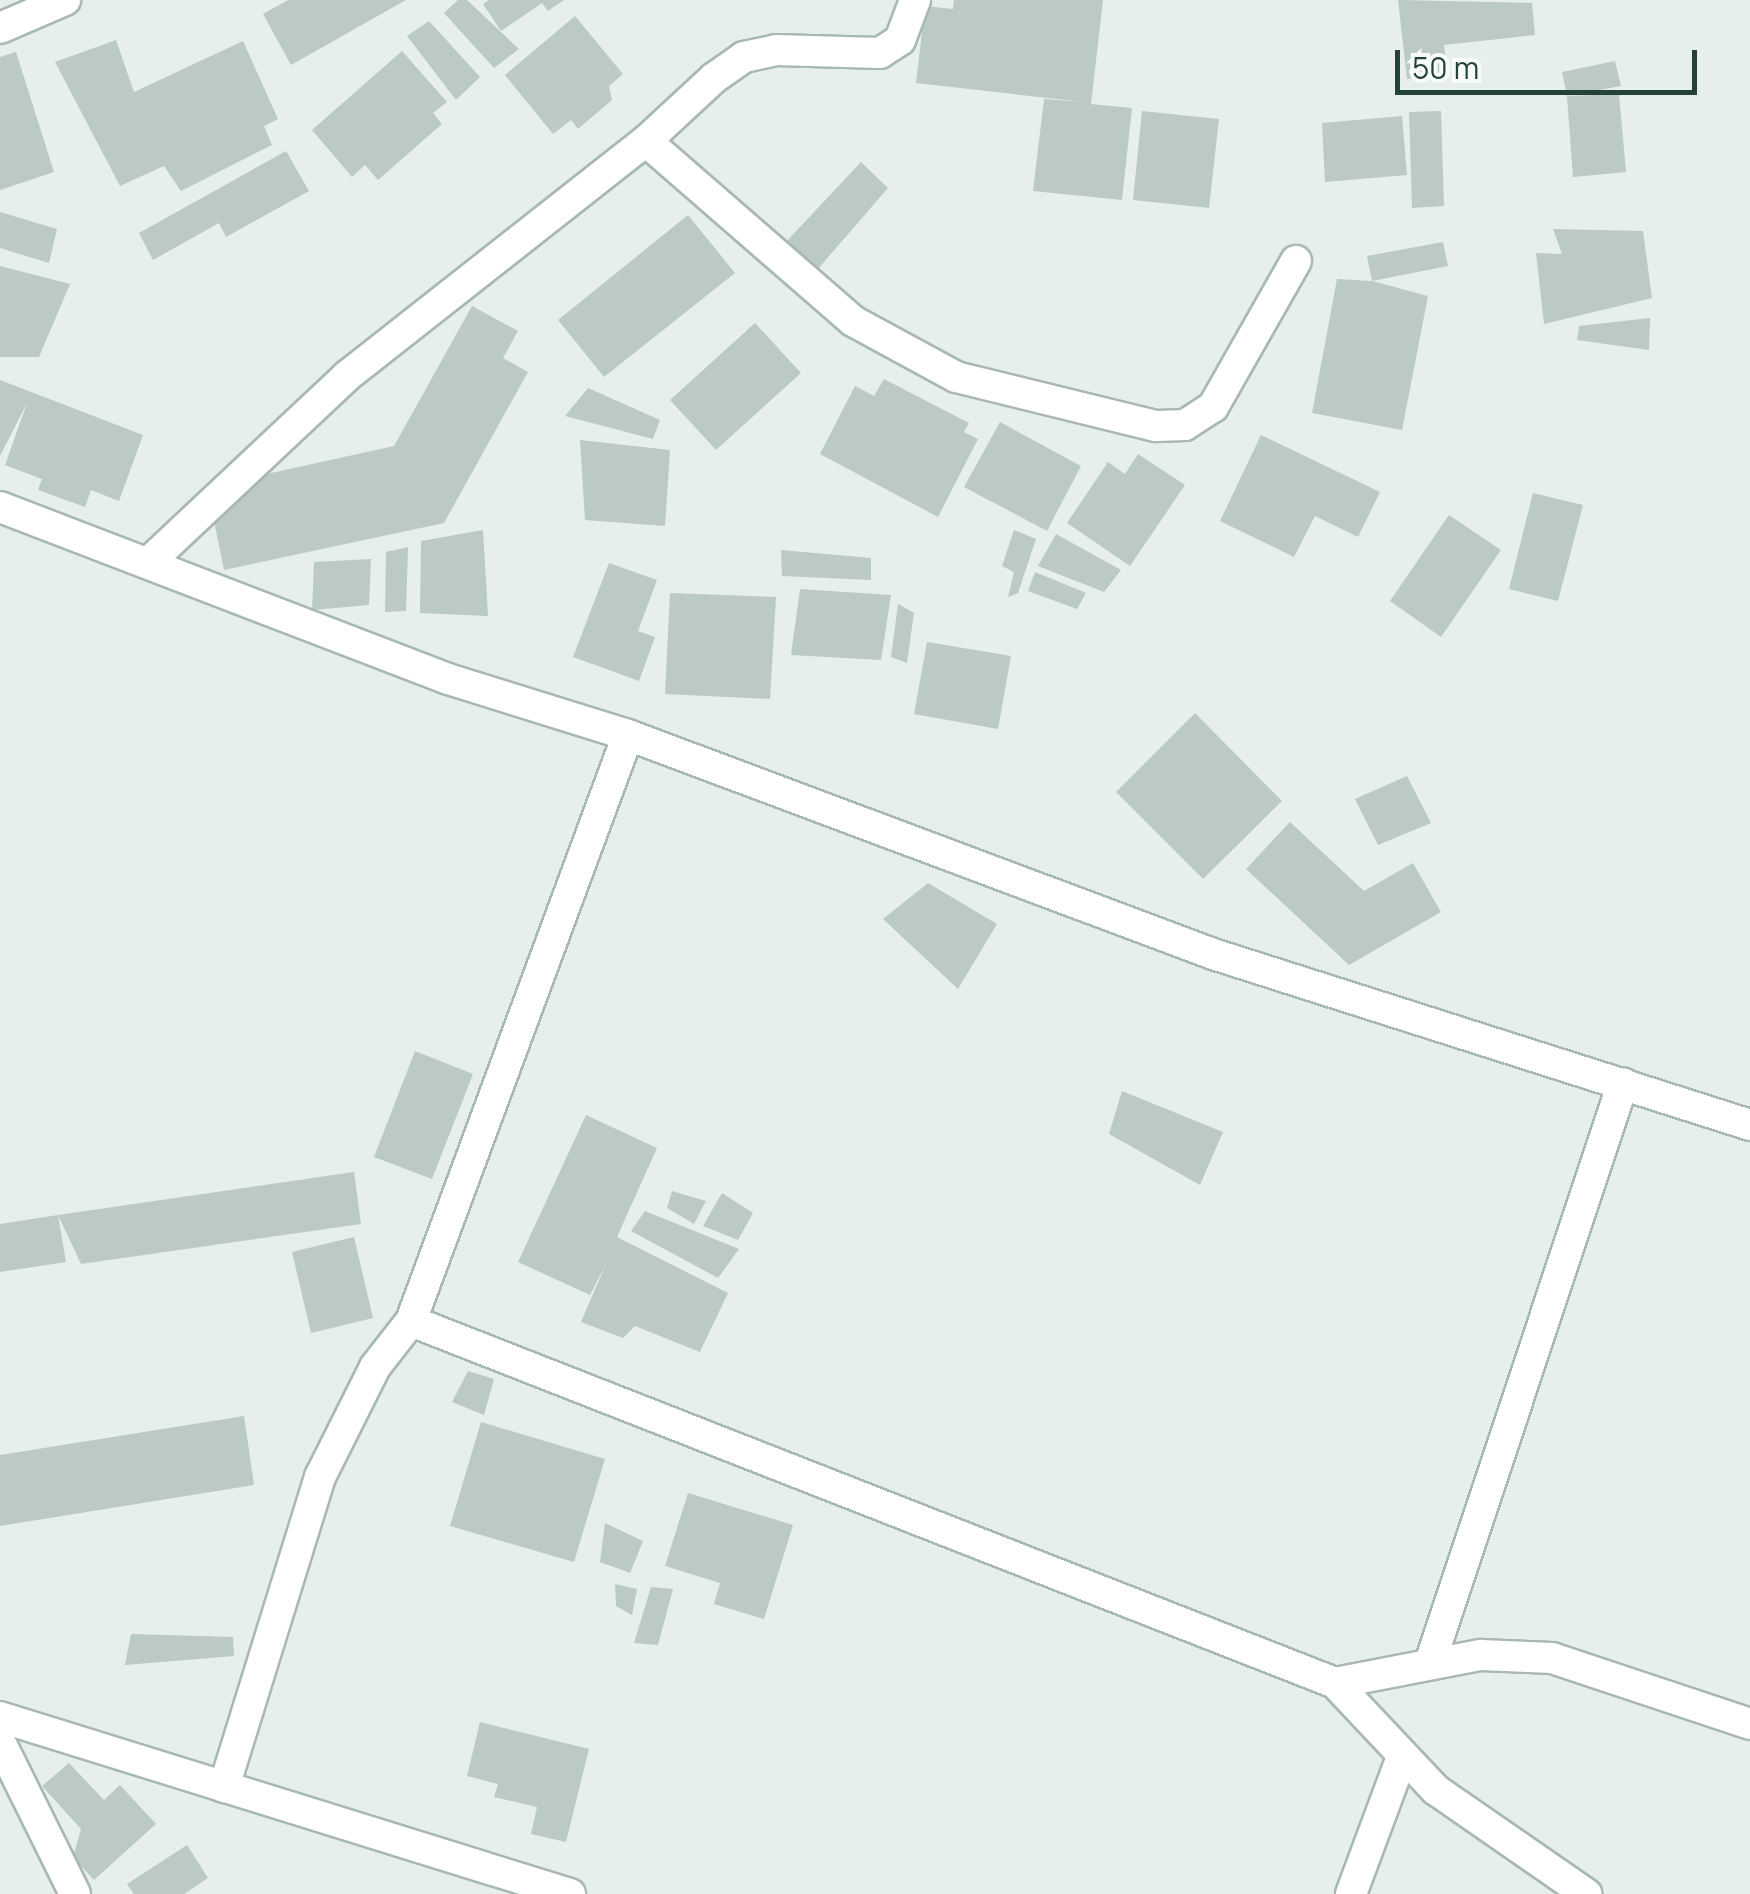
<!DOCTYPE html>
<html>
<head>
<meta charset="utf-8">
<style>
	body { margin:0 }
	#map { position:relative; width:1750px; height:1894px; overflow:hidden; background:#e6efeb; font-family:Manrope,sans-serif }
	div>[style] { position:absolute }
	[style*='--x'] { left:calc(var(--x)*1px); top:calc(var(--y)*1px); width:calc(var(--w)*1px); rotate:calc(var(--a)*1deg) }
	.building>* { inset:0; background:#bbcac4 }
	.roads { filter:drop-shadow(2px 0 #a8b8b2) drop-shadow(-2px 0 #a8b8b2) drop-shadow(0 2px #a8b8b2) drop-shadow(0 -2px #a8b8b2) }
	.minor>* { height:30px; margin:-15px; padding:0 15px; transform-origin:15px; border-radius:15px; background:#fff }
	span { translate:-50% -50%; white-space:nowrap; text-align:center; line-height:1.15; -webkit-text-stroke:9px #f7fbf9; paint-order:stroke }
	.scale { position:absolute; left:1395px; top:50px; width:302px; height:45px; box-sizing:border-box; border:5px solid #24423a; border-top:0; padding-left:12px; font-size:30px; line-height:35px; white-space:nowrap; color:#24423a; -webkit-text-stroke:8px #f7fbf9; paint-order:stroke }
</style>
</head>
<body>
<div id="map">
	<div class="building">
		<i style="clip-path:polygon(288px 0,406px 0,291px 65px,263px 14px)"></i>
		<i style="clip-path:polygon(458px 0,467px 0,519px 49px,494px 68px,444px 13px)"></i>
		<i style="clip-path:polygon(489px 0,564px 0,548px 11px,542px 3px,501px 31px,483px 4px)"></i>
		<i style="clip-path:polygon(954px 0,1103px 0,1091px 104px,1132px 108px,1122px 200px,1033px 191px,1044px 99px,1083px 102px,916px 83px,925px 6px,953px 9px)"></i>
		<i style="clip-path:polygon(1398px 0,1532px 3px,1535px 35px,1444px 45px,1447px 74px,1407px 79px)"></i>
		<i style="clip-path:polygon(575px 16px,623px 74px,609px 86px,612px 100px,578px 129px,571px 120px,553px 134px,505px 75px)"></i>
		<i style="clip-path:polygon(429px 21px,480px 77px,456px 100px,407px 36px)"></i>
		<i style="clip-path:polygon(116px 40px,134px 92px,243px 41px,278px 119px,264px 126px,272px 145px,181px 191px,164px 166px,120px 186px,55px 62px)"></i>
		<i style="clip-path:polygon(402px 51px,447px 102px,433px 113px,442px 124px,378px 180px,365px 165px,352px 177px,312px 130px)"></i>
		<i style="clip-path:polygon(16px 52px,54px 172px,0 190px,0 57px)"></i>
		<i style="clip-path:polygon(1615px 61px,1621px 86px,1567px 96px,1562px 72px)"></i>
		<i style="clip-path:polygon(1619px 94px,1626px 172px,1573px 177px,1567px 96px)"></i>
		<i style="clip-path:polygon(1142px 111px,1219px 119px,1209px 208px,1133px 200px)"></i>
		<i style="clip-path:polygon(1441px 111px,1444px 206px,1412px 208px,1409px 112px)"></i>
		<i style="clip-path:polygon(1402px 116px,1407px 175px,1325px 182px,1322px 123px)"></i>
		<i style="clip-path:polygon(286px 151px,309px 191px,226px 237px,219px 223px,153px 260px,139px 233px)"></i>
		<i style="clip-path:polygon(861px 162px,888px 188px,817px 270px,784px 244px)"></i>
		<i style="clip-path:polygon(0 212px,57px 229px,49px 263px,0 248px)"></i>
		<i style="clip-path:polygon(688px 215px,735px 273px,604px 377px,558px 320px)"></i>
		<i style="clip-path:polygon(1553px 229px,1643px 231px,1652px 298px,1544px 324px,1536px 253px,1562px 254px)"></i>
		<i style="clip-path:polygon(1443px 242px,1448px 266px,1372px 281px,1428px 296px,1402px 430px,1312px 413px,1337px 279px,1372px 281px,1367px 256px)"></i>
		<i style="clip-path:polygon(0 266px,70px 284px,39px 357px,0 357px)"></i>
		<i style="clip-path:polygon(472px 306px,518px 331px,503px 358px,528px 372px,444px 523px,224px 570px,207px 487px,394px 446px)"></i>
		<i style="clip-path:polygon(1650px 318px,1649px 350px,1577px 340px,1579px 326px)"></i>
		<i style="clip-path:polygon(755px 323px,801px 373px,716px 450px,670px 400px)"></i>
		<i style="clip-path:polygon(884px 379px,969px 423px,964px 432px,978px 439px,938px 517px,820px 454px,855px 386px,874px 396px)"></i>
		<i style="clip-path:polygon(0 380px,143px 435px,119px 501px,91px 490px,85px 507px,38px 490px,42px 479px,5px 465px,27px 403px,0 456px)"></i>
		<i style="clip-path:polygon(588px 388px,660px 420px,653px 439px,565px 416px)"></i>
		<i style="clip-path:polygon(1000px 422px,1081px 466px,1047px 531px,964px 487px)"></i>
		<i style="clip-path:polygon(1261px 435px,1380px 492px,1358px 537px,1315px 516px,1294px 557px,1220px 521px)"></i>
		<i style="clip-path:polygon(580px 440px,670px 450px,665px 526px,585px 520px)"></i>
		<i style="clip-path:polygon(1138px 454px,1185px 485px,1130px 566px,1067px 523px,1108px 462px,1125px 474px)"></i>
		<i style="clip-path:polygon(1533px 493px,1583px 505px,1558px 601px,1509px 589px)"></i>
		<i style="clip-path:polygon(1449px 515px,1501px 550px,1441px 637px,1390px 601px)"></i>
		<i style="clip-path:polygon(483px 530px,488px 616px,420px 613px,421px 541px)"></i>
		<i style="clip-path:polygon(1014px 530px,1036px 539px,1018px 593px,1008px 597px,1014px 572px,1002px 566px)"></i>
		<i style="clip-path:polygon(1056px 534px,1121px 570px,1104px 592px,1038px 566px)"></i>
		<i style="clip-path:polygon(408px 547px,406px 611px,385px 612px,386px 552px)"></i>
		<i style="clip-path:polygon(781px 550px,871px 558px,871px 580px,782px 576px)"></i>
		<i style="clip-path:polygon(371px 559px,369px 605px,312px 610px,314px 562px)"></i>
		<i style="clip-path:polygon(609px 563px,657px 580px,638px 631px,655px 637px,639px 681px,573px 657px)"></i>
		<i style="clip-path:polygon(1035px 572px,1086px 593px,1077px 609px,1028px 591px)"></i>
		<i style="clip-path:polygon(800px 589px,891px 595px,881px 660px,791px 655px)"></i>
		<i style="clip-path:polygon(670px 593px,776px 597px,770px 699px,665px 694px)"></i>
		<i style="clip-path:polygon(898px 604px,914px 613px,907px 663px,891px 657px)"></i>
		<i style="clip-path:polygon(927px 642px,1011px 656px,998px 729px,914px 714px)"></i>
		<i style="clip-path:polygon(1195px 713px,1282px 801px,1203px 879px,1116px 792px)"></i>
		<i style="clip-path:polygon(1407px 776px,1431px 823px,1378px 845px,1355px 799px)"></i>
		<i style="clip-path:polygon(1290px 822px,1364px 891px,1413px 863px,1441px 912px,1349px 965px,1246px 869px)"></i>
		<i style="clip-path:polygon(928px 883px,997px 924px,958px 989px,883px 919px)"></i>
		<i style="clip-path:polygon(415px 1051px,473px 1074px,432px 1179px,374px 1157px)"></i>
		<i style="clip-path:polygon(1122px 1091px,1223px 1132px,1200px 1185px,1109px 1134px)"></i>
		<i style="clip-path:polygon(586px 1115px,657px 1148px,617px 1237px,728px 1293px,700px 1352px,635px 1326px,623px 1338px,581px 1322px,606px 1264px,590px 1295px,518px 1262px)"></i>
		<i style="clip-path:polygon(354px 1172px,361px 1224px,81px 1264px,58px 1215px,66px 1262px,0 1272px,0 1224px,58px 1215px)"></i>
		<i style="clip-path:polygon(672px 1191px,706px 1201px,694px 1224px,667px 1208px)"></i>
		<i style="clip-path:polygon(722px 1193px,753px 1213px,738px 1240px,703px 1226px)"></i>
		<i style="clip-path:polygon(645px 1211px,739px 1249px,718px 1278px,631px 1231px)"></i>
		<i style="clip-path:polygon(354px 1237px,373px 1318px,311px 1333px,292px 1252px)"></i>
		<i style="clip-path:polygon(468px 1371px,494px 1379px,484px 1415px,452px 1402px)"></i>
		<i style="clip-path:polygon(244px 1416px,254px 1485px,0 1526px,0 1455px)"></i>
		<i style="clip-path:polygon(481px 1422px,605px 1459px,574px 1562px,450px 1526px)"></i>
		<i style="clip-path:polygon(688px 1493px,793px 1525px,764px 1619px,714px 1604px,720px 1583px,665px 1566px)"></i>
		<i style="clip-path:polygon(605px 1523px,643px 1541px,630px 1573px,600px 1562px)"></i>
		<i style="clip-path:polygon(615px 1584px,637px 1589px,632px 1615px,616px 1606px)"></i>
		<i style="clip-path:polygon(651px 1587px,673px 1589px,658px 1645px,634px 1643px)"></i>
		<i style="clip-path:polygon(131px 1634px,233px 1637px,234px 1656px,125px 1665px)"></i>
		<i style="clip-path:polygon(480px 1722px,589px 1749px,566px 1842px,531px 1834px,537px 1807px,494px 1797px,498px 1784px,467px 1776px)"></i>
		<i style="clip-path:polygon(69px 1763px,104px 1800px,120px 1785px,156px 1824px,94px 1880px,73px 1857px,81px 1829px,42px 1786px)"></i>
		<i style="clip-path:polygon(187px 1845px,208px 1878px,184px 1894px,134px 1894px,127px 1884px)"></i>
	</div>
	<div class="roads">
		<div class="minor">
			<i style="--x:0;--y:28;--w:71;--a:-23.3"></i>
			<i style="--x:646;--y:141;--w:274;--a:41"></i>
			<i style="--x:853;--y:321;--w:117;--a:28.5"></i>
			<i style="--x:956;--y:377;--w:206;--a:13.8"></i>
			<i style="--x:1156;--y:426;--w:29;--a:-2"></i>
			<i style="--x:1185;--y:425;--w:33;--a:-33"></i>
			<i style="--x:1213;--y:407;--w:168;--a:-60.4"></i>
			<i style="--x:0;--y:507;--w:480;--a:21"></i>
			<i style="--x:448;--y:679;--w:189;--a:17.3"></i>
			<i style="--x:628;--y:735;--w:625;--a:20.52"></i>
			<i style="--x:1213;--y:954;--w:564;--a:17.66"></i>
			<i style="--x:148;--y:563;--w:273;--a:-43.2"></i>
			<i style="--x:347;--y:376;--w:380;--a:-38.2"></i>
			<i style="--x:646;--y:141;--w:93;--a:-42.8"></i>
			<i style="--x:714;--y:78;--w:37;--a:-35"></i>
			<i style="--x:744;--y:57;--w:33;--a:-12"></i>
			<i style="--x:776;--y:50;--w:104;--a:1.7"></i>
			<i style="--x:880;--y:53;--w:24;--a:-33"></i>
			<i style="--x:900;--y:40;--w:43;--a:-69.4"></i>
			<i style="--x:411;--y:1321;--w:625;--a:-69.68"></i>
			<i style="--x:1430;--y:1663;--w:611;--a:-71.59"></i>
			<i style="--x:1335;--y:1683;--w:149;--a:-10.9"></i>
			<i style="--x:1481;--y:1655;--w:71;--a:2.4"></i>
			<i style="--x:1552;--y:1658;--w:209;--a:18.4"></i>
			<i style="--x:0;--y:1717;--w:597;--a:17.25"></i>
			<i style="--x:0;--y:1742;--w:169;--a:63.7"></i>
			<i style="--x:224;--y:1787;--w:325;--a:-72.8"></i>
			<i style="--x:320;--y:1477;--w:123;--a:-63.4"></i>
			<i style="--x:375;--y:1367;--w:58;--a:-52"></i>
			<i style="--x:411;--y:1321;--w:992;--a:21.39"></i>
			<i style="--x:1335;--y:1683;--w:147;--a:46.7"></i>
			<i style="--x:1436;--y:1790;--w:183;--a:34.7"></i>
			<i style="--x:1351;--y:1894;--w:146;--a:-69.6"></i>
		</div>
	</div>
	<div class="scale">50 m</div>
</div>
</body>
</html>
